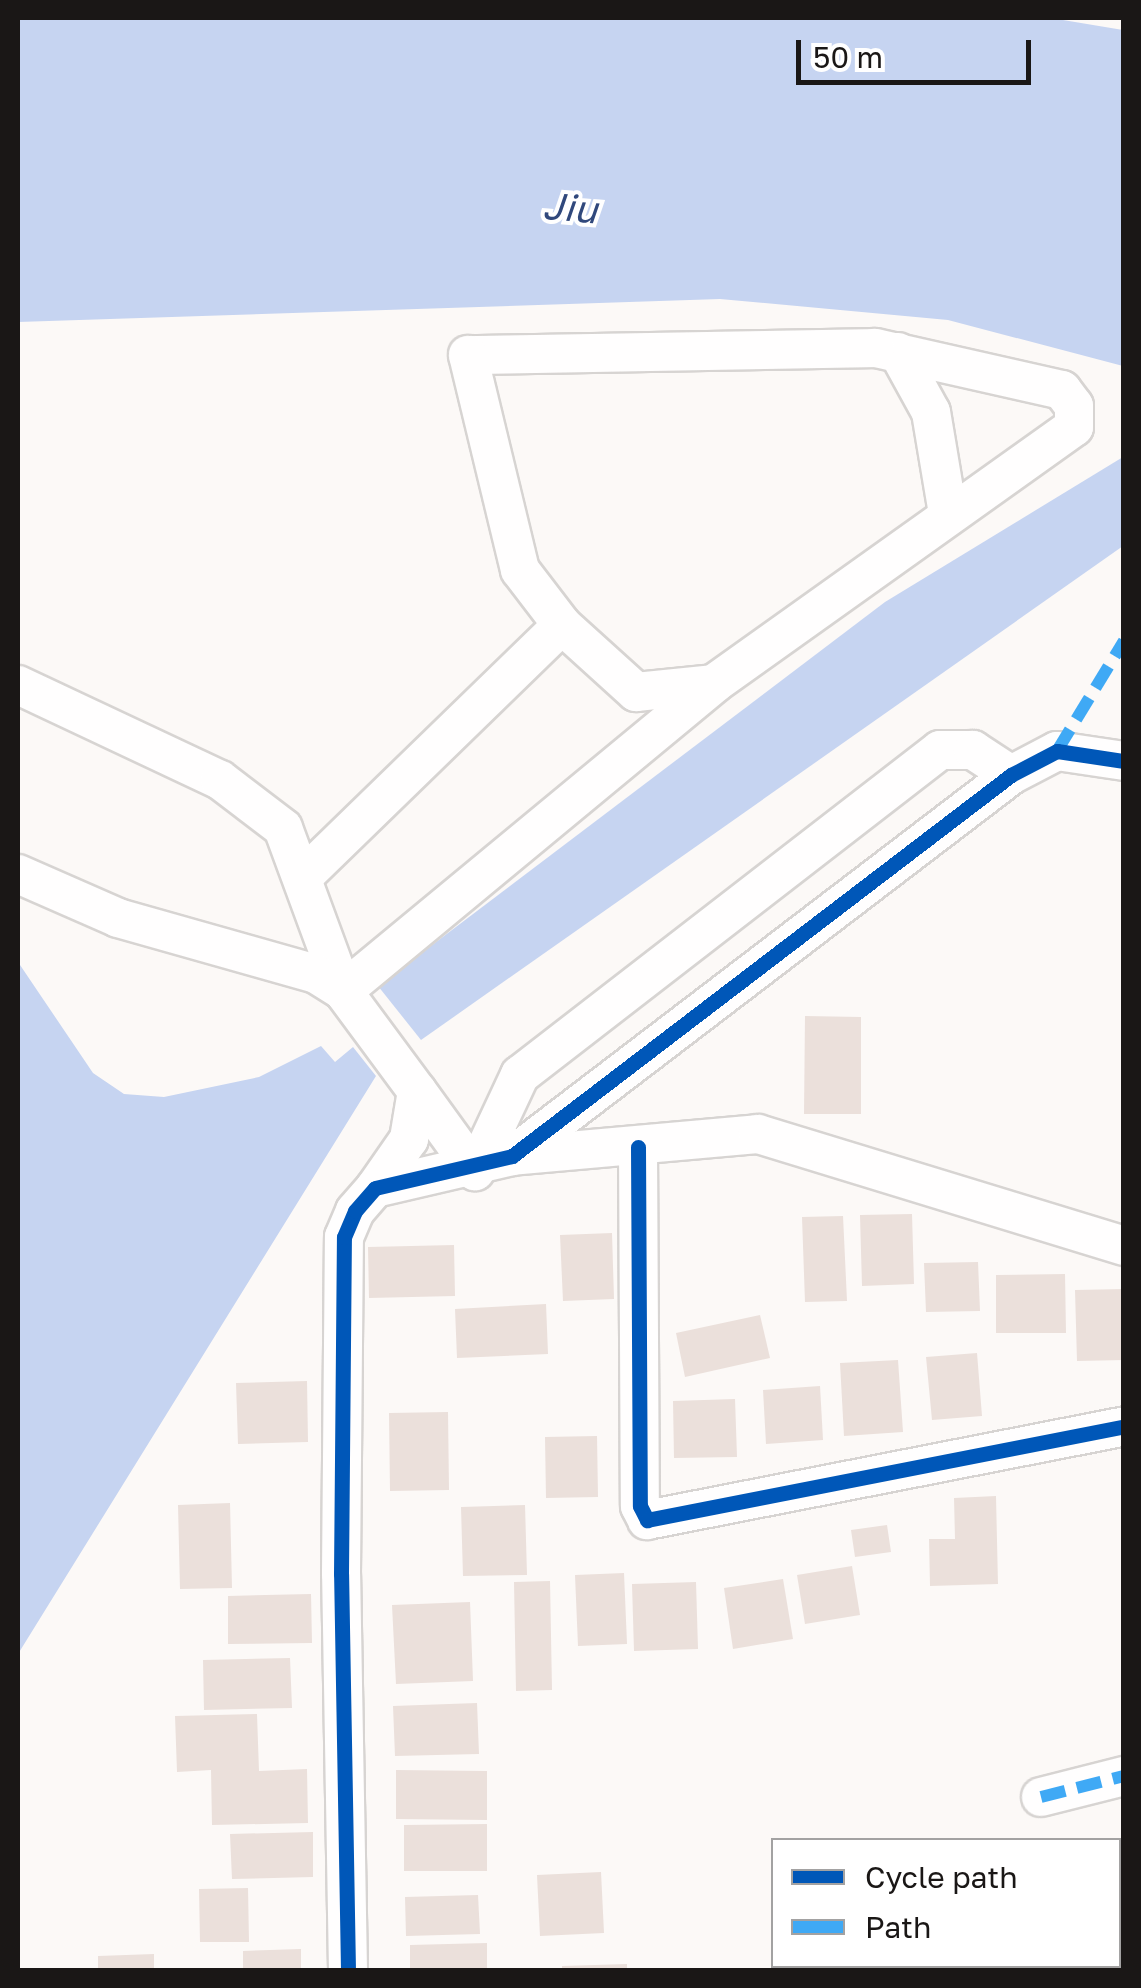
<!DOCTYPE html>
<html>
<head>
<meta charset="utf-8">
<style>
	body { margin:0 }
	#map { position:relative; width:1141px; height:1988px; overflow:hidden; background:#fcf9f7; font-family:"Golos Text",sans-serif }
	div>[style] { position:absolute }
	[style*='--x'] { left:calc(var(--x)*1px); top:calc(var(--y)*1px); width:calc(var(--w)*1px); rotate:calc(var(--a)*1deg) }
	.water>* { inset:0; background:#c6d4f1 }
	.building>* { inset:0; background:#ebe0db }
	.roads { filter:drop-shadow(2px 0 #d7d4d2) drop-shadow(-2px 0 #d7d4d2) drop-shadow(0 2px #d7d4d2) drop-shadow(0 -2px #d7d4d2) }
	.minor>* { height:38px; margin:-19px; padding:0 19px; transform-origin:19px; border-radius:19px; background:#fffefe }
	.quiet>* { height:12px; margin-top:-6px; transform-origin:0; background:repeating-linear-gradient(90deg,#3fa9f5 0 25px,transparent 0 37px) }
	.cycleway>* { height:15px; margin:-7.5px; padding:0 7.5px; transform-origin:7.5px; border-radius:7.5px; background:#0057b8 }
	span { translate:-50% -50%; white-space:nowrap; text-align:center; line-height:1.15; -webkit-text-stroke:8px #fff; paint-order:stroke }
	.water-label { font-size:38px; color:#30487c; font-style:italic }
	.frame { position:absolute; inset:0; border:20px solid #1a1716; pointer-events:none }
	.legend { position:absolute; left:771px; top:1838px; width:350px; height:130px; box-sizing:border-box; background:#fff; border:2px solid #a3a2a2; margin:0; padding:12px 18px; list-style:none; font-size:30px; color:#1a1716 }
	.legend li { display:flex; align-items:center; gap:20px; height:50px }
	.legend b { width:50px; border:2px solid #a3a2a2 }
	.scale { position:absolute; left:796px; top:40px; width:235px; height:45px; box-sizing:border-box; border:5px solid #1a1716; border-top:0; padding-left:12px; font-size:30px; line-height:35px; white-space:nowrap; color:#1a1716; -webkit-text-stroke:8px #fff; paint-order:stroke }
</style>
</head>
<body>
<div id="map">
	<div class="water">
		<i style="clip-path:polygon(18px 18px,1051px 18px,1123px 30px,1123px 366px,948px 320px,720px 299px,18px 322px)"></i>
		<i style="clip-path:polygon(1123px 457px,1123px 546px,421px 1040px,378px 986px,885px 602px)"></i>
		<i style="clip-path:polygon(18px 962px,93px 1073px,124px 1094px,164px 1097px,259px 1077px,321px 1046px,335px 1062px,353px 1047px,376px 1076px,18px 1654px)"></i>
	</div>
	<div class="building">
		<i style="clip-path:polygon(805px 1016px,861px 1017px,861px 1114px,804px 1114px)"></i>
		<i style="clip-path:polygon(912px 1214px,914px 1284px,862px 1286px,860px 1215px)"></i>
		<i style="clip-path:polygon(843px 1216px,847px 1301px,805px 1302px,802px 1217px)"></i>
		<i style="clip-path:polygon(612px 1233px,614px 1299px,563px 1301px,560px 1235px)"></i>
		<i style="clip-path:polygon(454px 1245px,455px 1296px,369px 1298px,368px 1247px)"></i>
		<i style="clip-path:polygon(978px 1262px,980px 1311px,926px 1312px,924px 1263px)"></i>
		<i style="clip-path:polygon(1065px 1274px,1066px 1333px,996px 1333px,996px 1275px)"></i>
		<i style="clip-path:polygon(1124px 1289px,1124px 1360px,1077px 1361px,1075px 1290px)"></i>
		<i style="clip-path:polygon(546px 1304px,548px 1354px,457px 1358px,455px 1309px)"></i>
		<i style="clip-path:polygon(760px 1315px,770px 1358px,685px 1377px,676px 1333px)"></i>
		<i style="clip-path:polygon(977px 1353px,982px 1416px,932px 1420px,926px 1357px)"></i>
		<i style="clip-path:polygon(898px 1360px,903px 1432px,844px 1436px,840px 1363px)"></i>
		<i style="clip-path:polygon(307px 1381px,308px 1442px,238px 1444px,236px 1383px)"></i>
		<i style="clip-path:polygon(820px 1386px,823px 1440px,766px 1444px,763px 1390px)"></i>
		<i style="clip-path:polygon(735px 1399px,737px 1457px,674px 1458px,673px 1401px)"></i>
		<i style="clip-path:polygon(448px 1412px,449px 1490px,390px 1491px,389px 1413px)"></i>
		<i style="clip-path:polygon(597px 1436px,598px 1497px,546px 1498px,545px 1437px)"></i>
		<i style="clip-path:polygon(996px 1496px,998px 1584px,930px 1586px,929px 1539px,955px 1539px,954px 1498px)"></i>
		<i style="clip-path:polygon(230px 1503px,232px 1588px,180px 1589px,178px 1505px)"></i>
		<i style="clip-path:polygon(525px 1505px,527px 1575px,463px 1576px,461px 1507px)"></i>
		<i style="clip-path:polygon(887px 1525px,891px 1552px,855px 1557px,851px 1530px)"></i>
		<i style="clip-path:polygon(852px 1566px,860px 1615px,805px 1624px,797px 1575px)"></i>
		<i style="clip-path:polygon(624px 1573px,627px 1644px,578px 1646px,575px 1575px)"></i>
		<i style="clip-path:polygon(783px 1579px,793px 1639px,733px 1649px,724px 1588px)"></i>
		<i style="clip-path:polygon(550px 1581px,552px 1690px,516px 1691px,514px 1582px)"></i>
		<i style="clip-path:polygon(696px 1582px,698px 1649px,634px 1651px,632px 1584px)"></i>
		<i style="clip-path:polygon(311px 1594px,312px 1643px,228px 1644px,228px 1596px)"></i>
		<i style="clip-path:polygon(470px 1602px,473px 1681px,396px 1684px,392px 1605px)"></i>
		<i style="clip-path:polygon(290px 1658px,292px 1708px,204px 1710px,203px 1660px)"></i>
		<i style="clip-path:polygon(477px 1703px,479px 1754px,395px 1756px,393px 1706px)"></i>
		<i style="clip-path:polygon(257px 1714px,259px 1771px,307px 1769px,308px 1823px,212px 1825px,211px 1770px,177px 1772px,175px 1716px)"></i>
		<i style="clip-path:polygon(396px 1770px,487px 1771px,487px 1820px,396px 1819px)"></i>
		<i style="clip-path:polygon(487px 1824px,487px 1871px,404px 1871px,404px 1825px)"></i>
		<i style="clip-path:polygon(313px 1832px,313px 1877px,232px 1879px,230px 1834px)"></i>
		<i style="clip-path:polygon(601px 1872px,604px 1933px,540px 1936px,537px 1875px)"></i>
		<i style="clip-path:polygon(248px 1888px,249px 1942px,200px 1942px,199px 1889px)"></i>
		<i style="clip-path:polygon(478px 1895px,480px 1934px,406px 1936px,405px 1897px)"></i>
		<i style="clip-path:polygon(487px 1943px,487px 1970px,410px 1970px,410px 1945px)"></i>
		<i style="clip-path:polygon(301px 1949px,301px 1970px,243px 1970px,243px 1951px)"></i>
		<i style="clip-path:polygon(154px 1954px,154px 1970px,98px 1970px,98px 1956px)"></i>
		<i style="clip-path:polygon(627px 1964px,627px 1970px,562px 1970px,562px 1966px)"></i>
	</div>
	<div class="roads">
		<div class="minor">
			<i style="--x:898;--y:352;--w:68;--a:61.2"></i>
			<i style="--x:931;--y:412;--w:103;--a:80.5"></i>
			<i style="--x:562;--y:625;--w:100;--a:42.2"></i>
			<i style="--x:636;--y:692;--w:77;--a:-5.9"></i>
			<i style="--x:18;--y:685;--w:223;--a:25.2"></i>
			<i style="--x:220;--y:780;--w:79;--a:37.3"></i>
			<i style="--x:283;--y:828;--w:174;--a:69.8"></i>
			<i style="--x:343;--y:991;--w:483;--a:-39.6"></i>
			<i style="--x:715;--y:683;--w:441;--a:-35.5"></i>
			<i style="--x:1074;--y:427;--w:21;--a:-90"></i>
			<i style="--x:1074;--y:406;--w:20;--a:-127"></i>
			<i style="--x:1062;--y:390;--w:192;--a:-167.3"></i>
			<i style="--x:875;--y:348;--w:407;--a:179"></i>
			<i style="--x:468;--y:355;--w:221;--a:76.4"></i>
			<i style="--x:520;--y:570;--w:69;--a:52.6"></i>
			<i style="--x:562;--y:625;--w:360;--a:135.8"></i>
			<i style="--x:18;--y:874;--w:109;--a:23.7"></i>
			<i style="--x:118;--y:918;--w:206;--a:15.8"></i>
			<i style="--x:316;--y:974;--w:32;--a:32"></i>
			<i style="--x:343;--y:991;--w:124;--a:53.5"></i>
			<i style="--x:417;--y:1091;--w:49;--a:99.5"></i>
			<i style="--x:409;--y:1139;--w:60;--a:124.8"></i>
			<i style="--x:417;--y:1091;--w:99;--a:54.1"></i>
			<i style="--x:638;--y:1147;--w:359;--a:89.7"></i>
			<i style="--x:640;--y:1506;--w:16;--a:63"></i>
			<i style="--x:647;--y:1520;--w:486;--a:-11.1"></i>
			<i style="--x:512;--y:1156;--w:247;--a:-5.1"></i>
			<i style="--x:758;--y:1134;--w:383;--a:17"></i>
			<i style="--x:475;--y:1171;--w:106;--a:-64.9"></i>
			<i style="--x:520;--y:1075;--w:531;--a:-37.73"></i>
			<i style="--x:940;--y:750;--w:33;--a:0"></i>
			<i style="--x:973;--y:750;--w:45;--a:33.3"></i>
			<i style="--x:1041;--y:1797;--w:86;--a:-14.2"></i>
			<i style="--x:348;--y:1970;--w:396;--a:-91"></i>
			<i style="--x:341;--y:1574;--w:337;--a:-89.5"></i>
			<i style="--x:344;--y:1237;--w:28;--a:-67"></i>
			<i style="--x:355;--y:1211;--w:30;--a:-49"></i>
			<i style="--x:375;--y:1188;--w:141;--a:-13.1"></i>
			<i style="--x:512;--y:1156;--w:628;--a:-37.36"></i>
			<i style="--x:1011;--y:775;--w:52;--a:-27.6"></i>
			<i style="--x:1057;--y:751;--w:68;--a:8.5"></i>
		</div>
	</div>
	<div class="quiet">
		<i style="--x:1057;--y:751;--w:129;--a:-58.7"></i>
		<i style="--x:1041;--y:1797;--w:86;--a:-14.2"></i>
	</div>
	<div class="cycleway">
		<i style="--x:638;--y:1147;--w:359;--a:89.7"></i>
		<i style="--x:640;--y:1506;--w:16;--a:63"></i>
		<i style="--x:647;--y:1520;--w:486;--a:-11.1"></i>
		<i style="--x:348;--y:1970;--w:396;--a:-91"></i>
		<i style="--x:341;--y:1574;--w:337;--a:-89.5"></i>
		<i style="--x:344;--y:1237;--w:28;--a:-67"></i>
		<i style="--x:355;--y:1211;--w:30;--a:-49"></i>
		<i style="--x:375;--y:1188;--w:141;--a:-13.1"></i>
		<i style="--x:512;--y:1156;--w:628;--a:-37.36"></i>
		<i style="--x:1011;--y:775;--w:52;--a:-27.6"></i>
		<i style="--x:1057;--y:751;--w:68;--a:8.5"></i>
	</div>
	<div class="water-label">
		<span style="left:570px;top:207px;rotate:5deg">Jiu</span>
	</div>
	<div class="frame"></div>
	<ul class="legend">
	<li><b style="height:12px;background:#0057b8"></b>Cycle path</li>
	<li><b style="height:12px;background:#3fa9f5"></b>Path</li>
	</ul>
	<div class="scale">50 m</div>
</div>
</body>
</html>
